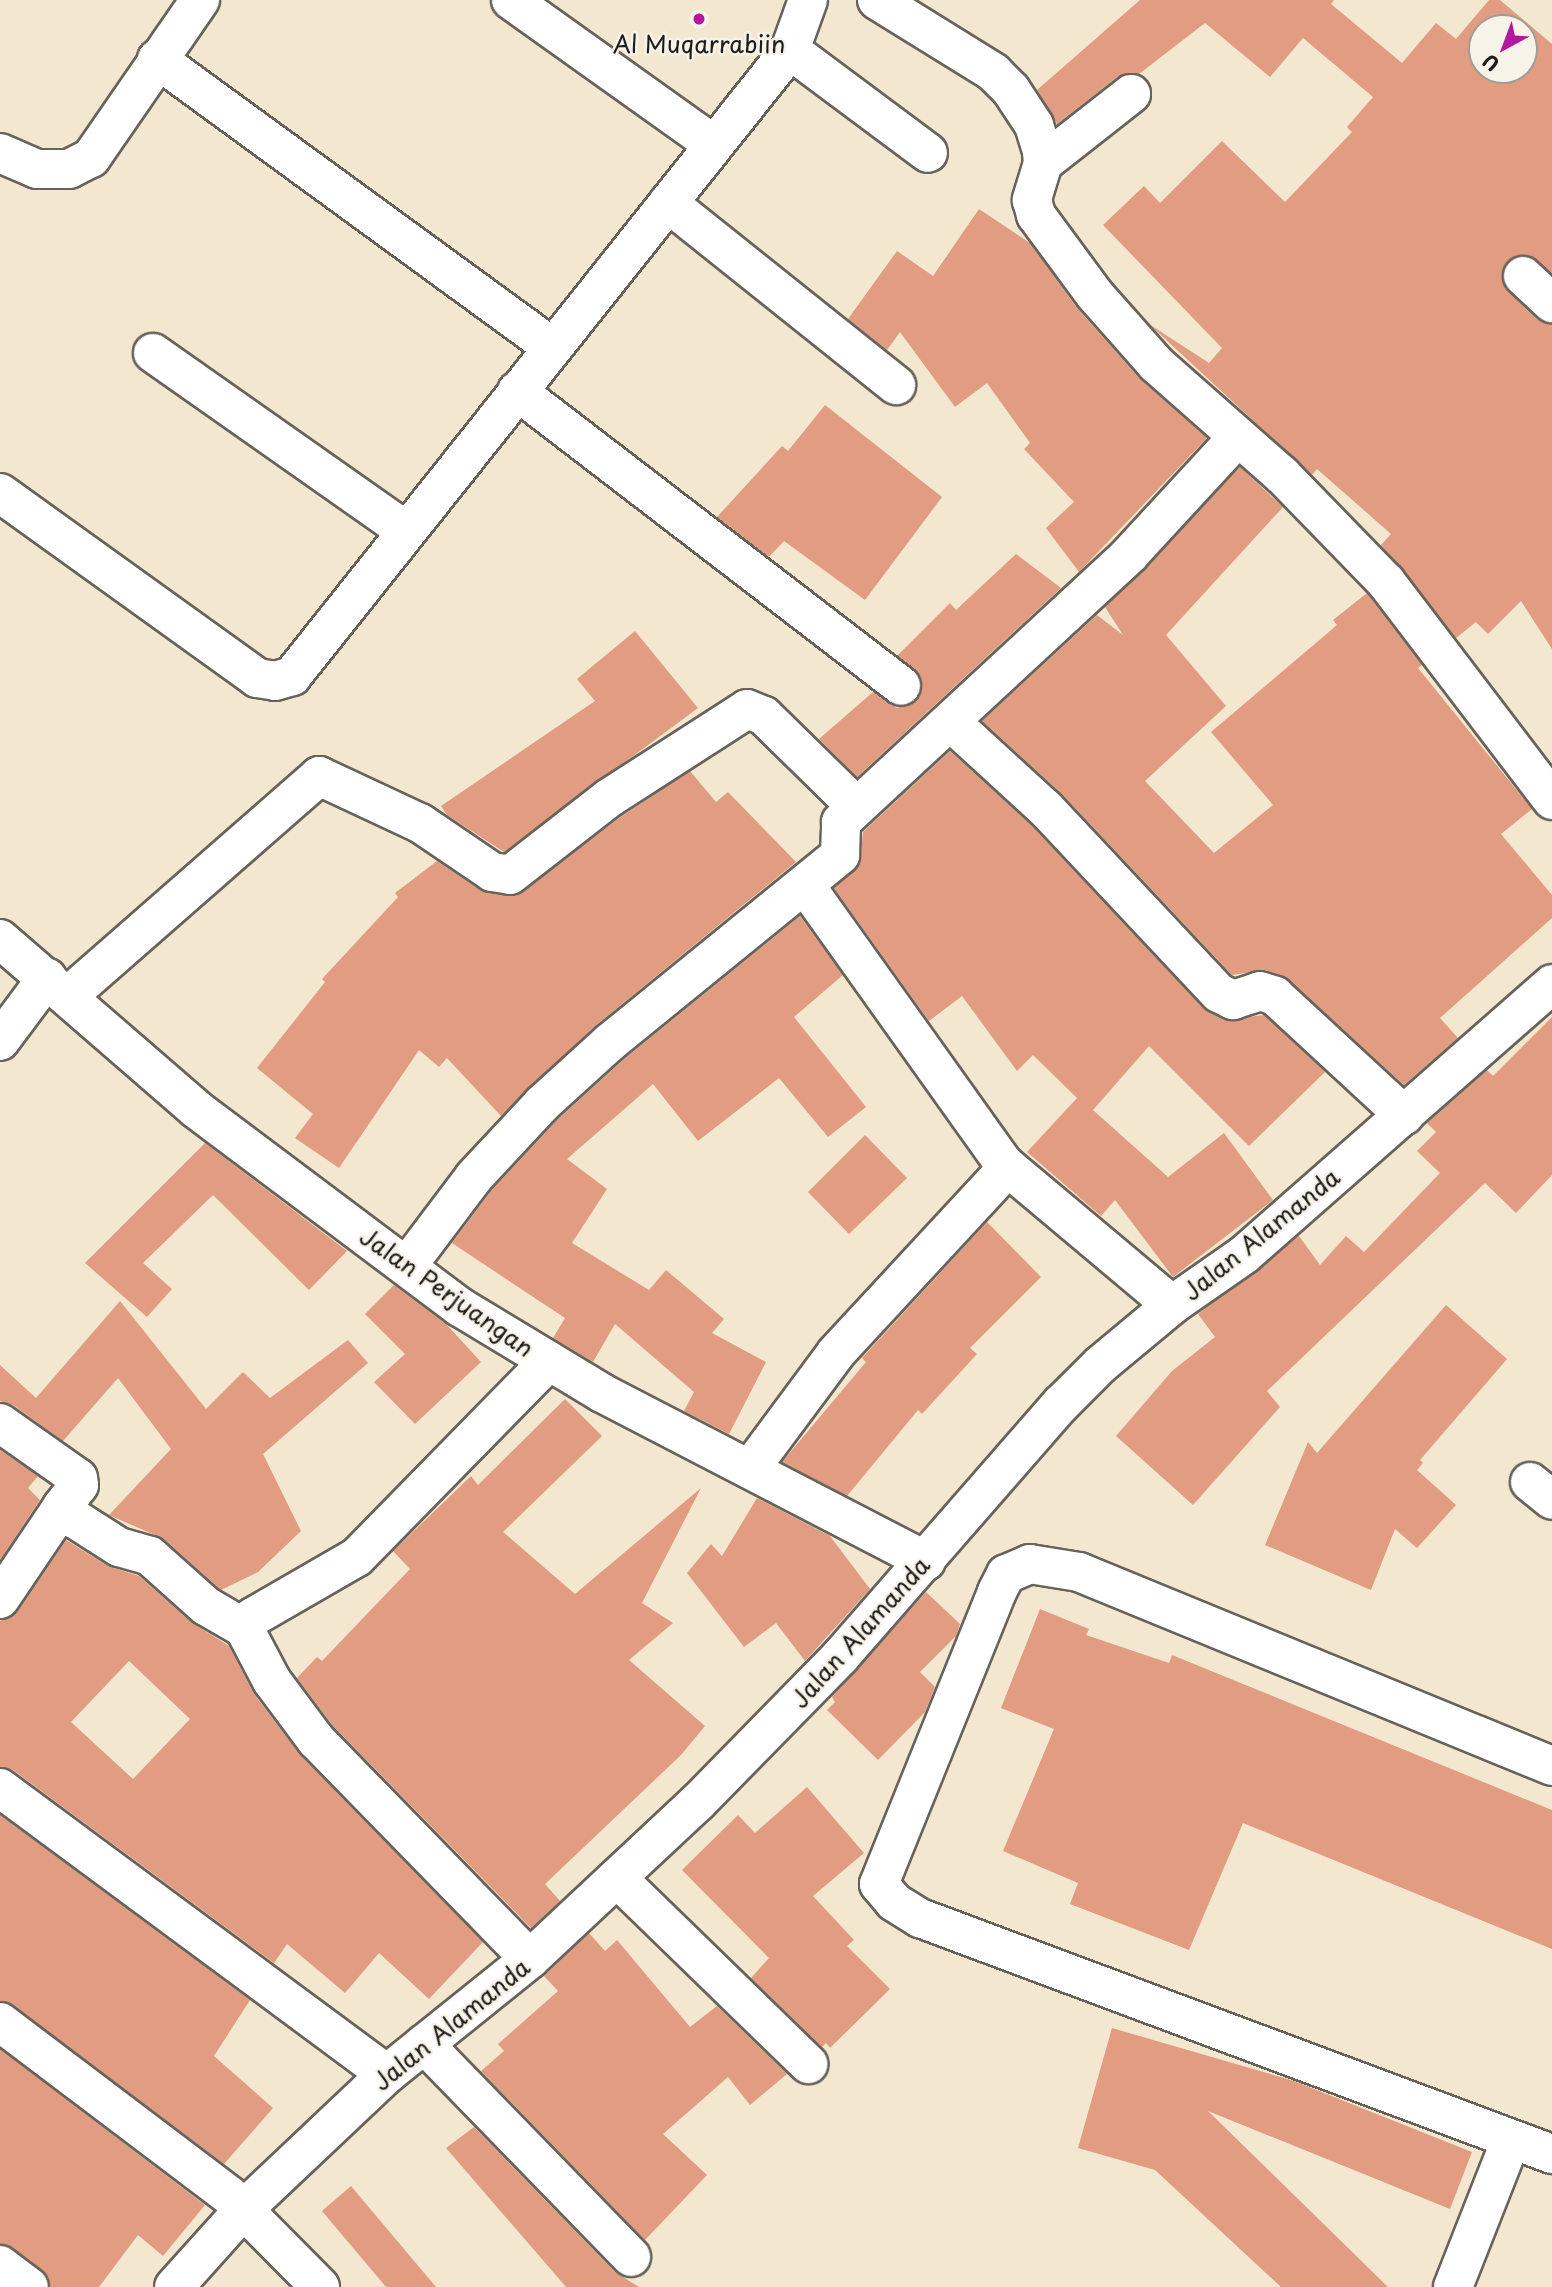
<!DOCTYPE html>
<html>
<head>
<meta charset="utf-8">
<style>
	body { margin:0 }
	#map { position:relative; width:1552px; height:2287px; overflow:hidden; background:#f3e7d0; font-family:"Playpen Sans",sans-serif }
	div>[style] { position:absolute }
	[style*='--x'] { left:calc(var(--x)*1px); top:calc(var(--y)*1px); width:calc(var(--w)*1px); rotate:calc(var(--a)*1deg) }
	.building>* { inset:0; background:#e19c82 }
	.roads { filter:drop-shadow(2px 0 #67635b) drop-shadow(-2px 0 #67635b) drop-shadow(0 2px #67635b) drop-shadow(0 -2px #67635b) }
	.minor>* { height:38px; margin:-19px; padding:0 19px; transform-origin:19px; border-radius:19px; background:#fff }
	.dots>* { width:19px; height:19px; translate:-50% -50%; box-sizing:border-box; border:4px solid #f7f3e8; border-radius:50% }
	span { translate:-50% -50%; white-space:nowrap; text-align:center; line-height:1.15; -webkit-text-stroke:5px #f7f3e8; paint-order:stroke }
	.poi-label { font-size:24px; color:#1c1c1c }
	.street-label { font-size:24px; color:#1c1c1c }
	.north { position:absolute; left:1468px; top:14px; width:70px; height:70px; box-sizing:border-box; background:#f7f3e8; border:2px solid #9f9d96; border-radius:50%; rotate:221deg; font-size:19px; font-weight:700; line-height:28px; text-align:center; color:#1c1c1c }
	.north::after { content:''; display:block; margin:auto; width:24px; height:32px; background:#b5179e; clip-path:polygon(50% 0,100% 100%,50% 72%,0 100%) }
</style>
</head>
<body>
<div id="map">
	<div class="building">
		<i style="clip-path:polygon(evenodd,1140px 0,1334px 0,1331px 4px,1402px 63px,1436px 23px,1456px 39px,1489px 0,1500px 0,1552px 44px,1552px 273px,1527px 255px,1508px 261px,1502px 272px,1508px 292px,1537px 319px,1552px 324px,1552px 649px,1521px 601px,1488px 634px,1476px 622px,1456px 638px,1381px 545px,1391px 534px,1317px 469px,1312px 475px,1149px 324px,1209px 363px,1222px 348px,1103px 225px,1144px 186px,1160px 203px,1222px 141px,1285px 202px,1352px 132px,1347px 127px,1373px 97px,1303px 38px,1270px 77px,1205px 23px,1139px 74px,1117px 77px,1057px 124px,1037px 90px,1140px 0,1482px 28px,1524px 28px,1524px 70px,1482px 70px,1482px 28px)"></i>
		<i style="clip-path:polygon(979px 209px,1030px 243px,1077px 308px,1140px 379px,1207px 438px,1079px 572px,1046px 528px,1074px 502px,1024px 449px,1030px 443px,987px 383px,955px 407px,900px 332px,887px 350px,848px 319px,897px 251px,933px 276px)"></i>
		<i style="clip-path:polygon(825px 405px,942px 497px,865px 600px,784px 541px,769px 557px,717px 517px,782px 446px,788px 451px)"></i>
		<i style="clip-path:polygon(1240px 467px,1283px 507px,1166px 635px,1226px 706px,1145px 781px,1214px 853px,1273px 805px,1211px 732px,1337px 625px,1333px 620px,1367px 593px,1422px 665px,1418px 668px,1532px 809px,1501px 834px,1552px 895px,1552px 918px,1440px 1018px,1458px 1038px,1404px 1085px,1289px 980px,1266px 970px,1232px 975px,1061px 793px,982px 721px,1097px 615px,1123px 635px,1105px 607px)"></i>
		<i style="clip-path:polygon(1016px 554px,1061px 588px,857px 777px,819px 739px,873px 692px,897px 708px,918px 700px,921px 677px,897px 656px,950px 603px,956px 610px)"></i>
		<i style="clip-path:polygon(635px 631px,698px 708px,504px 852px,447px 815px,441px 806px,595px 701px,577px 679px)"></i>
		<i style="clip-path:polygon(950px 751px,1030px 824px,1203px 1008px,1224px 1020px,1264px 1015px,1325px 1072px,1249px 1146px,1149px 1046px,1093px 1110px,1168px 1177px,1224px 1133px,1273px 1200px,1173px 1277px,1115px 1200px,1101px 1216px,1027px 1152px,1077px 1098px,1033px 1055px,1017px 1071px,962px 996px,929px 1021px,834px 888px,860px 864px,863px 832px)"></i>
		<i style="clip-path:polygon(690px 771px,716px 802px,728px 792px,796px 862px,595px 1026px,501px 1116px,447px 1058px,439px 1067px,419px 1050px,339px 1168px,295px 1138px,313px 1114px,257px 1068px,325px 982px,322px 979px,398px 897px,395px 893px,437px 861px,480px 890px,516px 896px,622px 816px)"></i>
		<i style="clip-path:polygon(800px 916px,843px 975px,794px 1017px,866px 1107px,828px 1137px,779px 1078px,698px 1141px,653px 1084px,567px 1159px,607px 1189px,572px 1243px,649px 1290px,666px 1270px,724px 1319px,712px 1333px,766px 1362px,729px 1434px,684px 1411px,694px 1392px,615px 1324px,593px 1362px,553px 1338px,565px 1318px,452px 1243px,491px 1191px,557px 1120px,623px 1060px)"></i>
		<i style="clip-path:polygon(1552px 1017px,1552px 1175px,1516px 1213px,1485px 1183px,1267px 1391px,1280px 1407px,1193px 1505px,1116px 1436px,1172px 1371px,1215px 1337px,1198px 1314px,1299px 1236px,1320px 1265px,1346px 1236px,1364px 1252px,1440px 1173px,1417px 1151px,1436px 1132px,1427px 1123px,1487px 1070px,1493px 1076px)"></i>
		<i style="clip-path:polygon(865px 1135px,907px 1178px,849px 1234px,808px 1192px)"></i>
		<i style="clip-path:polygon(205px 1143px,347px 1251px,309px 1290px,213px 1195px,143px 1263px,172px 1289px,147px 1317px,85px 1263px)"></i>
		<i style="clip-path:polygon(987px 1222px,1041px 1277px,970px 1348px,977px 1354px,922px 1414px,918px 1410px,847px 1496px,782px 1462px,866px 1362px,862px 1358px)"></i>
		<i style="clip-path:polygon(394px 1285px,446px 1324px,481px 1362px,415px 1424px,374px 1382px,405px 1354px,365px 1314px)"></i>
		<i style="clip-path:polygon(120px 1301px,206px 1409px,243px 1372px,270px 1398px,348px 1340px,368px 1363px,263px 1454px,301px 1531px,258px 1572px,221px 1590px,164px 1539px,109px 1515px,171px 1449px,118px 1378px,63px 1441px,13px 1405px,0 1401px,0 1365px,36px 1398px)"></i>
		<i style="clip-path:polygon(1446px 1305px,1507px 1359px,1420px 1460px,1423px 1463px,1417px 1470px,1456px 1505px,1417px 1548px,1395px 1529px,1371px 1590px,1265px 1545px,1308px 1442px,1317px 1453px)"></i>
		<i style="clip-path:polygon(565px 1399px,602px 1436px,503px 1532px,575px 1594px,701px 1488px,642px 1603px,673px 1623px,629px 1660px,705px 1726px,681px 1755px,545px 1884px,560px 1901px,531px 1928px,333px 1726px,297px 1678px,317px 1657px,322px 1661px,410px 1569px,393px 1551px,471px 1476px,478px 1485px)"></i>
		<i style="clip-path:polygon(0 1450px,38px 1476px,28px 1488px,40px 1500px,0 1560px)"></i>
		<i style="clip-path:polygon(757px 1498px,830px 1536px,870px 1589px,805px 1661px,776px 1623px,744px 1647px,687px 1573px,711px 1544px,722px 1556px)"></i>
		<i style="clip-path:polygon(evenodd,66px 1540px,108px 1566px,139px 1576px,191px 1622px,229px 1646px,254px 1694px,300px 1755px,483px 1942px,429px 1999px,379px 1953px,345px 1993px,287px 1944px,274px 1963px,13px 1770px,0 1767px,0 1621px,18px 1611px,66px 1540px,129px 1661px,190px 1719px,133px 1779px,71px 1722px,129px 1661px)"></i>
		<i style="clip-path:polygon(926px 1592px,960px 1624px,956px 1636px,920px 1672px,935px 1687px,925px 1712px,878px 1760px,827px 1710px,835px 1702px,832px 1697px)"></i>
		<i style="clip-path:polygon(1040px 1609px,1089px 1629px,1086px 1635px,1169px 1663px,1172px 1655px,1552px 1810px,1552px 1949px,1243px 1823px,1189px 1950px,1070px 1904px,1078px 1883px,1003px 1851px,1054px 1729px,1001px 1708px)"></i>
		<i style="clip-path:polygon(807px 1787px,864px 1853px,813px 1896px,854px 1940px,847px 1946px,890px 1989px,830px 2048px,826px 2043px,822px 2047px,751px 1978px,769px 1958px,682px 1870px,738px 1815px,755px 1833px)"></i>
		<i style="clip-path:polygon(0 1815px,250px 2000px,214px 2056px,273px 2108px,224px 2164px,13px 2005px,0 2001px)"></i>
		<i style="clip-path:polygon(589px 1933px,605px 1951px,617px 1940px,690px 2027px,717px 2006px,787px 2074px,750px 2105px,728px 2077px,663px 2134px,707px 2175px,645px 2240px,481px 2071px,504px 2051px,498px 2044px,558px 1991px,544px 1976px)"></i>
		<i style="clip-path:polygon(1112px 2028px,1294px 2081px,1472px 2152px,1450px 2209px,1208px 2111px,1388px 2287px,1281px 2287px,1155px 2170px,1078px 2148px)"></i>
		<i style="clip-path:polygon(0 2049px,205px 2205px,163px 2256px,138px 2235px,99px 2287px,50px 2287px,42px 2270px,13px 2248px,0 2244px)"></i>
		<i style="clip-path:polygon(474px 2127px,615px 2272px,639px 2287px,566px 2287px,446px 2148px)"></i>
		<i style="clip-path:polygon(351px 2186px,436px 2287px,386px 2287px,322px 2211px)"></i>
	</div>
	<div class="roads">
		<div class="minor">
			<i style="--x:511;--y:0;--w:249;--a:35.5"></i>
			<i style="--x:877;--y:0;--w:137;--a:31.8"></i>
			<i style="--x:993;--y:72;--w:25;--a:45"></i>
			<i style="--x:1011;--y:90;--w:42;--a:56.7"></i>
			<i style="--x:1034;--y:125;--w:28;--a:73"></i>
			<i style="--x:1042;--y:152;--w:11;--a:85"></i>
			<i style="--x:1043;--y:163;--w:39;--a:107"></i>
			<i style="--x:1032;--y:200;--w:16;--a:75"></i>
			<i style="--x:1036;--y:215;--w:99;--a:53.6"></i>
			<i style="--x:1095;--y:295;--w:92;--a:48.5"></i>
			<i style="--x:1156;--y:364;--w:168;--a:41.4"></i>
			<i style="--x:1282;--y:475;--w:149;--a:45.8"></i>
			<i style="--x:1386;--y:582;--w:274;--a:52.7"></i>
			<i style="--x:790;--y:50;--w:172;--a:36.7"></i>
			<i style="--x:157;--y:59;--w:489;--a:36.1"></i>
			<i style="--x:0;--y:153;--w:40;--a:23.4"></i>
			<i style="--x:37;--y:169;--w:32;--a:0"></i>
			<i style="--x:69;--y:169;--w:25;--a:-27"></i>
			<i style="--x:91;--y:158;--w:192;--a:-55.4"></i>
			<i style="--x:1043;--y:163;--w:112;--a:-38.1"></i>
			<i style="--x:668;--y:203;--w:292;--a:38.6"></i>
			<i style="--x:1523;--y:276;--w:40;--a:43"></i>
			<i style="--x:153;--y:353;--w:308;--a:35.1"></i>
			<i style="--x:517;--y:391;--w:484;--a:37.5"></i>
			<i style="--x:0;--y:493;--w:317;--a:35.7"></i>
			<i style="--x:257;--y:678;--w:18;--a:9"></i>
			<i style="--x:275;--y:681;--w:18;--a:-16"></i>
			<i style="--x:292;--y:676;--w:800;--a:-51.5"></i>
			<i style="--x:790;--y:50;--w:53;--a:-70.2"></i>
			<i style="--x:951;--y:722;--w:127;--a:42.5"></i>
			<i style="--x:1045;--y:808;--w:254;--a:46.8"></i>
			<i style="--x:1219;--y:993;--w:16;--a:27"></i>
			<i style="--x:1233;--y:1000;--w:28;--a:-18"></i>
			<i style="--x:1260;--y:991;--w:16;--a:18"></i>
			<i style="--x:1275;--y:996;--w:176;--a:42.7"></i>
			<i style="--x:805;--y:885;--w:343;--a:54.5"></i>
			<i style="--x:1004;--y:1164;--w:219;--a:40"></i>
			<i style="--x:0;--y:939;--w:259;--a:40.9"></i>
			<i style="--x:196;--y:1109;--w:330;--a:36.9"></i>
			<i style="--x:460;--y:1307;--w:166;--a:31.2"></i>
			<i style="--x:602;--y:1393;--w:365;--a:27.4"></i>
			<i style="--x:68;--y:996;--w:334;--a:-41.2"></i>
			<i style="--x:319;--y:776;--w:111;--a:25"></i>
			<i style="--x:420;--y:823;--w:87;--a:34.2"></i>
			<i style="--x:492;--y:872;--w:18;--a:9"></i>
			<i style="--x:510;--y:875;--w:125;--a:-37.9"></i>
			<i style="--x:609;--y:798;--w:164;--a:-32.8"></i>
			<i style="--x:747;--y:709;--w:18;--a:22"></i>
			<i style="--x:764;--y:716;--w:130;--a:44.4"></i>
			<i style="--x:0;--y:1041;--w:79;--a:-53.3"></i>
			<i style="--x:407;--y:1266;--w:111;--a:-53"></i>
			<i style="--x:474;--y:1177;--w:100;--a:-47"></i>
			<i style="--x:542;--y:1104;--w:91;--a:-42.3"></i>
			<i style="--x:609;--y:1043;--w:298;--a:-39.1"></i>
			<i style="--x:840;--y:855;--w:33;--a:-88"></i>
			<i style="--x:841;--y:822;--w:394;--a:-42.8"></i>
			<i style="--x:1130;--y:554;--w:159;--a:-47.3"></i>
			<i style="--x:0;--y:1423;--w:95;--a:35.2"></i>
			<i style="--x:78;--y:1478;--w:7;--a:82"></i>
			<i style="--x:79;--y:1485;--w:28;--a:128"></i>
			<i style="--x:62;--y:1507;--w:18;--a:43"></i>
			<i style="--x:75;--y:1519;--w:52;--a:32.5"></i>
			<i style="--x:119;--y:1547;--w:32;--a:16"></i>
			<i style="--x:150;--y:1556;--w:75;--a:41.8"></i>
			<i style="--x:206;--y:1606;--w:44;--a:30.1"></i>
			<i style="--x:244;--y:1628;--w:60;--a:62.2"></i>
			<i style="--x:272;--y:1681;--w:74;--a:53.3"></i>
			<i style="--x:316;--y:1740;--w:306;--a:45.7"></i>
			<i style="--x:750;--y:1469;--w:144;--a:-53.4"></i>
			<i style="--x:836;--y:1353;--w:253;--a:-47.2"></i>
			<i style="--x:1530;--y:1482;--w:28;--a:39"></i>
			<i style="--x:0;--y:1599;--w:111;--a:-56"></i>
			<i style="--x:244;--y:1628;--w:14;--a:-51"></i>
			<i style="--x:253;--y:1617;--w:120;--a:-30"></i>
			<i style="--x:357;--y:1557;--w:274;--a:-45.6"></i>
			<i style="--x:1552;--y:1766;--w:511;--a:-157.7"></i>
			<i style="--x:1079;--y:1572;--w:50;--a:-170.7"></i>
			<i style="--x:1030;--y:1564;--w:26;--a:157"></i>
			<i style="--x:1006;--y:1574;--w:20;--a:117"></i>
			<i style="--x:997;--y:1592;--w:315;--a:112"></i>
			<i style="--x:879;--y:1884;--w:23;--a:50"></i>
			<i style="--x:894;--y:1902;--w:31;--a:32"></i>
			<i style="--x:920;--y:1918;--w:675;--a:20.48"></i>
			<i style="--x:0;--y:1788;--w:481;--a:36.5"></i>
			<i style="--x:617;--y:1878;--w:267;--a:44.2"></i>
			<i style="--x:0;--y:2022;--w:288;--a:37.1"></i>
			<i style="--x:230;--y:2196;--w:128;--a:45.3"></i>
			<i style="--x:424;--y:2044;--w:297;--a:45.8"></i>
			<i style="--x:0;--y:2265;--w:36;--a:37"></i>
			<i style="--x:174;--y:2287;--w:105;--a:-48.1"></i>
			<i style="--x:244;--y:2209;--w:197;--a:-43.4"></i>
			<i style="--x:387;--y:2074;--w:184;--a:-38.8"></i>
			<i style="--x:530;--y:1959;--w:230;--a:-43.1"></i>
			<i style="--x:698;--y:1802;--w:203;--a:-45.6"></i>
			<i style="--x:840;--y:1657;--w:336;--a:-48.9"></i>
			<i style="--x:1061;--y:1404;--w:55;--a:-45"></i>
			<i style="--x:1100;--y:1365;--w:94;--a:-39.8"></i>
			<i style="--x:1172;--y:1305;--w:89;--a:-34.9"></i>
			<i style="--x:1245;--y:1254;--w:409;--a:-41.3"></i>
			<i style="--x:1453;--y:2287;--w:158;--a:-68.5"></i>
		</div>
	</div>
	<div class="dots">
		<i style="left:699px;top:19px;background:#b5179e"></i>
	</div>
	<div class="poi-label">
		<span style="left:699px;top:44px">Al Muqarrabiin</span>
	</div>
	<div class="street-label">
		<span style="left:1261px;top:1234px;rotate:-39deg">Jalan Alamanda</span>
		<span style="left:447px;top:1292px;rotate:35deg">Jalan Perjuangan</span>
		<span style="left:860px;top:1632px;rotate:-48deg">Jalan Alamanda</span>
		<span style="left:451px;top:2024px;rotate:-39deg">Jalan Alamanda</span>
	</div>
	<div class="north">U</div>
</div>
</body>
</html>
